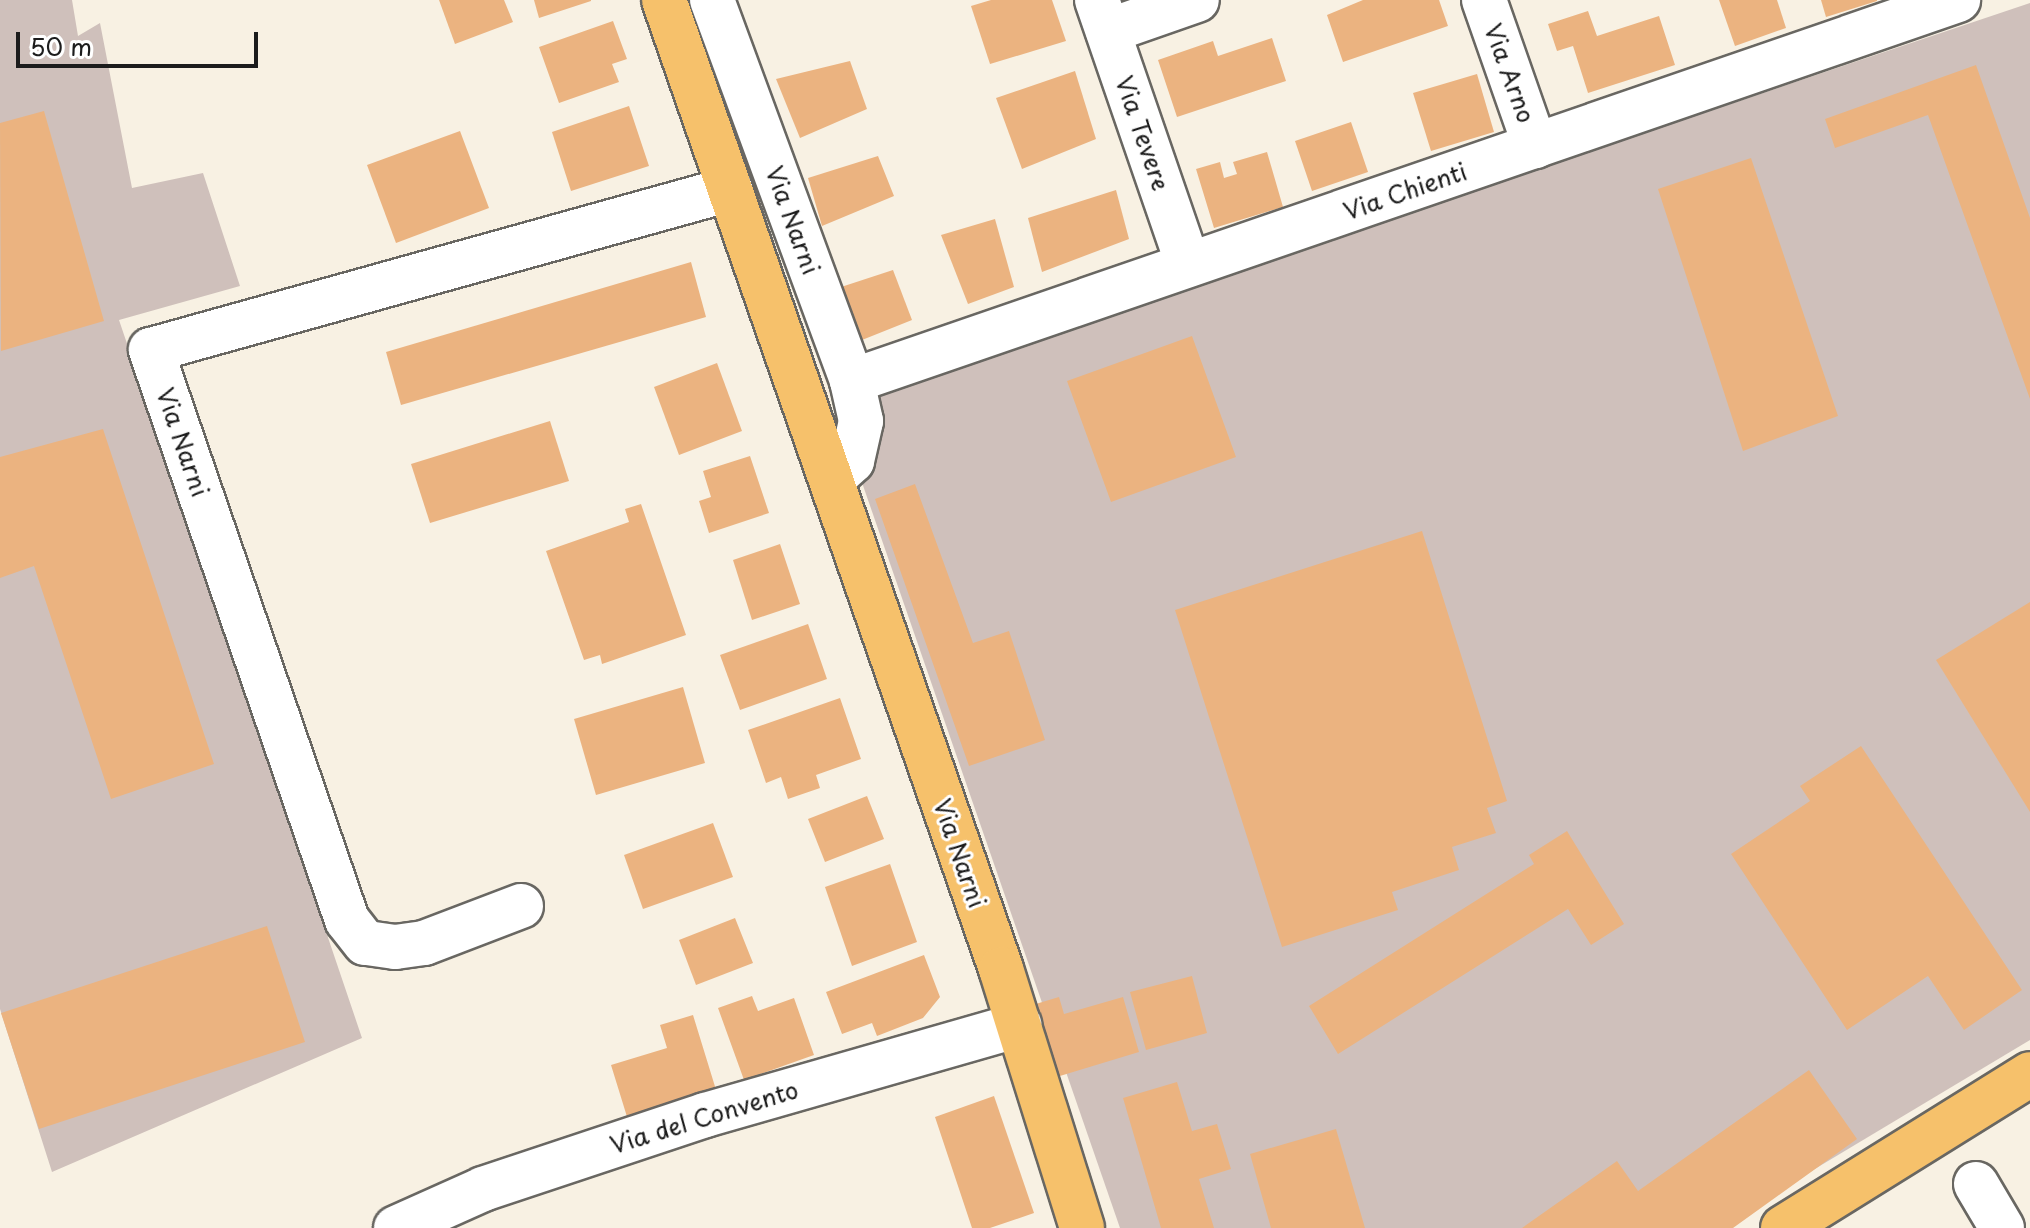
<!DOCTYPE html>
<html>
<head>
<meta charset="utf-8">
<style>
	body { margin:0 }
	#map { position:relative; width:2030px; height:1228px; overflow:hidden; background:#f8f1e3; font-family:"Playpen Sans",sans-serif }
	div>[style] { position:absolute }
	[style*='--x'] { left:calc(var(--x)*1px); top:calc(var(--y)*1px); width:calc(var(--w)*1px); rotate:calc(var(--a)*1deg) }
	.industrial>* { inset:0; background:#cfc0bb }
	.building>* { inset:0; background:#ebb380 }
	.roads { filter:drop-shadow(2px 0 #696762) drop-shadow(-2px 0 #696762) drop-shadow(0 2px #696762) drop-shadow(0 -2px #696762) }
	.minor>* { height:44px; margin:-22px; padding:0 22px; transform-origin:22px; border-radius:22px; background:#fff }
	.major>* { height:44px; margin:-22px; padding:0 22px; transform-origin:22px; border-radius:22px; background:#f6c16b }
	span { translate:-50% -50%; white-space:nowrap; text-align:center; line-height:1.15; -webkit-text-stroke:6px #fff; paint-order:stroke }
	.street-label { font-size:24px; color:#1c1c1c }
	.scale { position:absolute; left:16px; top:32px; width:242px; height:36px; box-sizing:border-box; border:4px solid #1c1c1c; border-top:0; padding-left:10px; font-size:24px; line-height:28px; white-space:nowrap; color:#1c1c1c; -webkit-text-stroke:6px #fff; paint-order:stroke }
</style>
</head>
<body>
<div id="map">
	<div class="industrial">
		<i style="clip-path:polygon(0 0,72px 0,78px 36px,100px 23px,132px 188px,203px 173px,240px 286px,119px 320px,362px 1038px,52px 1172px,0 1009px)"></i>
		<i style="clip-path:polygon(2030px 3px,2030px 1040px,1716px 1228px,1120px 1228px,858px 471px,875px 392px)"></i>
	</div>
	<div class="building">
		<i style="clip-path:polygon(439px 0,504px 0,513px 22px,455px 44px)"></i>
		<i style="clip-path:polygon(534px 0,591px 0,591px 1px,539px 18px)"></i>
		<i style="clip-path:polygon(991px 0,1052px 0,1066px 41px,990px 64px,971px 6px)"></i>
		<i style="clip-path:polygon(1363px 0,1439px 0,1448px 26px,1343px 62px,1327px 15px)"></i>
		<i style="clip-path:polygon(1719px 0,1777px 0,1786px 28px,1735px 46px)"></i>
		<i style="clip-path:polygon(1821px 0,1877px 0,1877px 1px,1826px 17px)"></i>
		<i style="clip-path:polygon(1588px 11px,1597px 36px,1659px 16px,1675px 65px,1588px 93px,1573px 46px,1557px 51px,1548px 24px)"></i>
		<i style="clip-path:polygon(613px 21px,627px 59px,612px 64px,619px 82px,559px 103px,539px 47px)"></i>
		<i style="clip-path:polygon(1272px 38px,1286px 81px,1177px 117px,1158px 60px,1213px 41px,1218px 56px)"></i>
		<i style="clip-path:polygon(850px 61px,867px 109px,800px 138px,776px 79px)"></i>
		<i style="clip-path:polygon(1976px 65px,2030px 218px,2030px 399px,1928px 115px,1835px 148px,1825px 119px)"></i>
		<i style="clip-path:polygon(1075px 71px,1096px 139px,1022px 169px,996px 98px)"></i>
		<i style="clip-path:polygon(1477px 74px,1494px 132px,1431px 151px,1413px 93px)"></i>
		<i style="clip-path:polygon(629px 106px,649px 166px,571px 191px,552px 132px)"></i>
		<i style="clip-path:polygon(44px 111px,104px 321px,1px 351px,0 123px)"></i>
		<i style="clip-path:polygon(1351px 122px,1368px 172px,1312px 191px,1295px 141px)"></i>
		<i style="clip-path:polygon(460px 131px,489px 208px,396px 243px,367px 165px)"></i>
		<i style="clip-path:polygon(1267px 152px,1283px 207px,1214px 228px,1196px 169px,1220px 162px,1224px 178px,1237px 174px,1233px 162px)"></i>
		<i style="clip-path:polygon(878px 156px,894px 196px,822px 226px,808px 178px)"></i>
		<i style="clip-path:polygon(1751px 158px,1838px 416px,1743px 451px,1658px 189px)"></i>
		<i style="clip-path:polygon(1116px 190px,1129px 239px,1042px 272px,1028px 218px)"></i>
		<i style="clip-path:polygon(995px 219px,1014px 287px,968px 304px,941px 235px)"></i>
		<i style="clip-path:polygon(691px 262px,706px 317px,401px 405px,386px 352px)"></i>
		<i style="clip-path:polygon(893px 270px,912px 320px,857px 342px,835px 289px)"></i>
		<i style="clip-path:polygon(1192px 336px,1236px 457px,1111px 502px,1067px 381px)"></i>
		<i style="clip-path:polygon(717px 363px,742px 431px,679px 455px,654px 387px)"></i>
		<i style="clip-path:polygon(550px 421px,569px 481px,430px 523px,411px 464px)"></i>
		<i style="clip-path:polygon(103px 429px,214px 764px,111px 799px,34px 566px,0 578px,0 457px)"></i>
		<i style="clip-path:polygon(750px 456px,769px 513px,709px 533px,699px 501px,711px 497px,703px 471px)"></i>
		<i style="clip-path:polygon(915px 484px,973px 643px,1009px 631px,1045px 740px,969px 766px,875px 499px)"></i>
		<i style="clip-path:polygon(641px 504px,686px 635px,602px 664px,600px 655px,584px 660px,546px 551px,629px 522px,625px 509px)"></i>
		<i style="clip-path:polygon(1422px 531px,1507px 801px,1487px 808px,1496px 833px,1452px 847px,1459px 870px,1392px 892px,1398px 910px,1282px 947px,1175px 610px)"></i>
		<i style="clip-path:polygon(780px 544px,800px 604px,752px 620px,733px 560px)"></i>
		<i style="clip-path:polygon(2030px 602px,2030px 812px,1936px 660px)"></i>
		<i style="clip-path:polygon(808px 624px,827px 679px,740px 710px,720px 655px)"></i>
		<i style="clip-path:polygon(683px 687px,705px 763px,596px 795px,574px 719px)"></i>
		<i style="clip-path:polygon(840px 698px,861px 759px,816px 775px,820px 788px,788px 799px,781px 777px,766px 783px,748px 730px)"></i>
		<i style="clip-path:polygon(1861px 746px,2022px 990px,1964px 1030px,1928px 976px,1847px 1030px,1731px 854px,1810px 801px,1800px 786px)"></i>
		<i style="clip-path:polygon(867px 796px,884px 839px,825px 862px,808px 819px)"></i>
		<i style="clip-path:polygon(713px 823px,733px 877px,643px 909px,624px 855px)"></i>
		<i style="clip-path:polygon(1567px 831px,1624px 924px,1591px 945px,1568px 909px,1338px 1054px,1309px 1006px,1534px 864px,1529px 855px)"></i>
		<i style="clip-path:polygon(890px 864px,917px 942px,852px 966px,825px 887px)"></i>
		<i style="clip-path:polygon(735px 918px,753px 963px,696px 985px,679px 940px)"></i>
		<i style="clip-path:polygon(267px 926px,305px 1042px,39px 1129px,1px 1013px)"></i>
		<i style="clip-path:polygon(924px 955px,940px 997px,923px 1018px,877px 1036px,872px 1023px,842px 1034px,826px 992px)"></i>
		<i style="clip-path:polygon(1192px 976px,1207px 1033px,1146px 1050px,1130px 992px)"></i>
		<i style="clip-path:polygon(752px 996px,758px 1011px,794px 998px,814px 1055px,744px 1080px,718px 1008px)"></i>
		<i style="clip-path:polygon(1059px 997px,1064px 1014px,1123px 997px,1139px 1052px,1050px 1079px,1029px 1006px)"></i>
		<i style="clip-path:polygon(693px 1015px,717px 1093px,628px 1120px,611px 1065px,667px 1048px,660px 1025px)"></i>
		<i style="clip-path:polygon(1809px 1070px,1857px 1139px,1733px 1228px,1522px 1228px,1617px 1161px,1638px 1191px)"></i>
		<i style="clip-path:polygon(1177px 1082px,1192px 1131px,1217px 1124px,1231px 1169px,1199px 1179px,1214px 1228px,1161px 1228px,1123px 1098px)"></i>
		<i style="clip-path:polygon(994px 1096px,1034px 1213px,990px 1228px,972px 1228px,935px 1117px)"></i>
		<i style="clip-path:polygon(1336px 1129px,1365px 1228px,1271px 1228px,1250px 1154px)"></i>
	</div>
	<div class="roads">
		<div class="minor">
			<i style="--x:712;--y:0;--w:406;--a:69.8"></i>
			<i style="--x:852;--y:381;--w:41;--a:77.3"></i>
			<i style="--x:861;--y:421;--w:41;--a:102.7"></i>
			<i style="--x:852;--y:461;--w:28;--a:138"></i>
			<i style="--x:1097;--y:0;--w:280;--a:71"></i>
			<i style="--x:1484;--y:0;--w:155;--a:70.7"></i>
			<i style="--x:1108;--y:31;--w:94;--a:-19.2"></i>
			<i style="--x:852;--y:381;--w:1170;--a:-19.01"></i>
			<i style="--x:521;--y:906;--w:104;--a:159.1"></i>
			<i style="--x:424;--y:943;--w:29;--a:172"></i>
			<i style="--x:395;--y:947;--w:30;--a:-172"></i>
			<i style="--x:365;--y:943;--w:29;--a:-128"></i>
			<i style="--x:347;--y:920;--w:603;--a:-108.98"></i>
			<i style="--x:151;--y:350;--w:601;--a:-15.54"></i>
			<i style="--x:1976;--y:1184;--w:51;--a:59.4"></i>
			<i style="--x:396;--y:1228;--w:95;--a:-24.1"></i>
			<i style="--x:483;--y:1189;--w:234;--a:-18.4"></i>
			<i style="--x:705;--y:1115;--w:327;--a:-16"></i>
		</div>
		<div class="major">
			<i style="--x:664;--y:0;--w:1026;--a:70.82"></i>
			<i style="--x:1001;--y:969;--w:271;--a:72.6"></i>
			<i style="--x:1783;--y:1228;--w:291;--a:-31.9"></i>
		</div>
	</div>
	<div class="street-label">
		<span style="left:1510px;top:73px;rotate:70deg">Via Arno</span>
		<span style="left:1143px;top:133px;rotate:71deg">Via Tevere</span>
		<span style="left:1405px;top:191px;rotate:-19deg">Via Chienti</span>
		<span style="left:793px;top:220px;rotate:70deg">Via Narni</span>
		<span style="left:183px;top:442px;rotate:71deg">Via Narni</span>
		<span style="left:960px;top:853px;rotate:71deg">Via Narni</span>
		<span style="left:704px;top:1117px;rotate:-17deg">Via del Convento</span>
	</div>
	<div class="scale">50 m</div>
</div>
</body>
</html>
